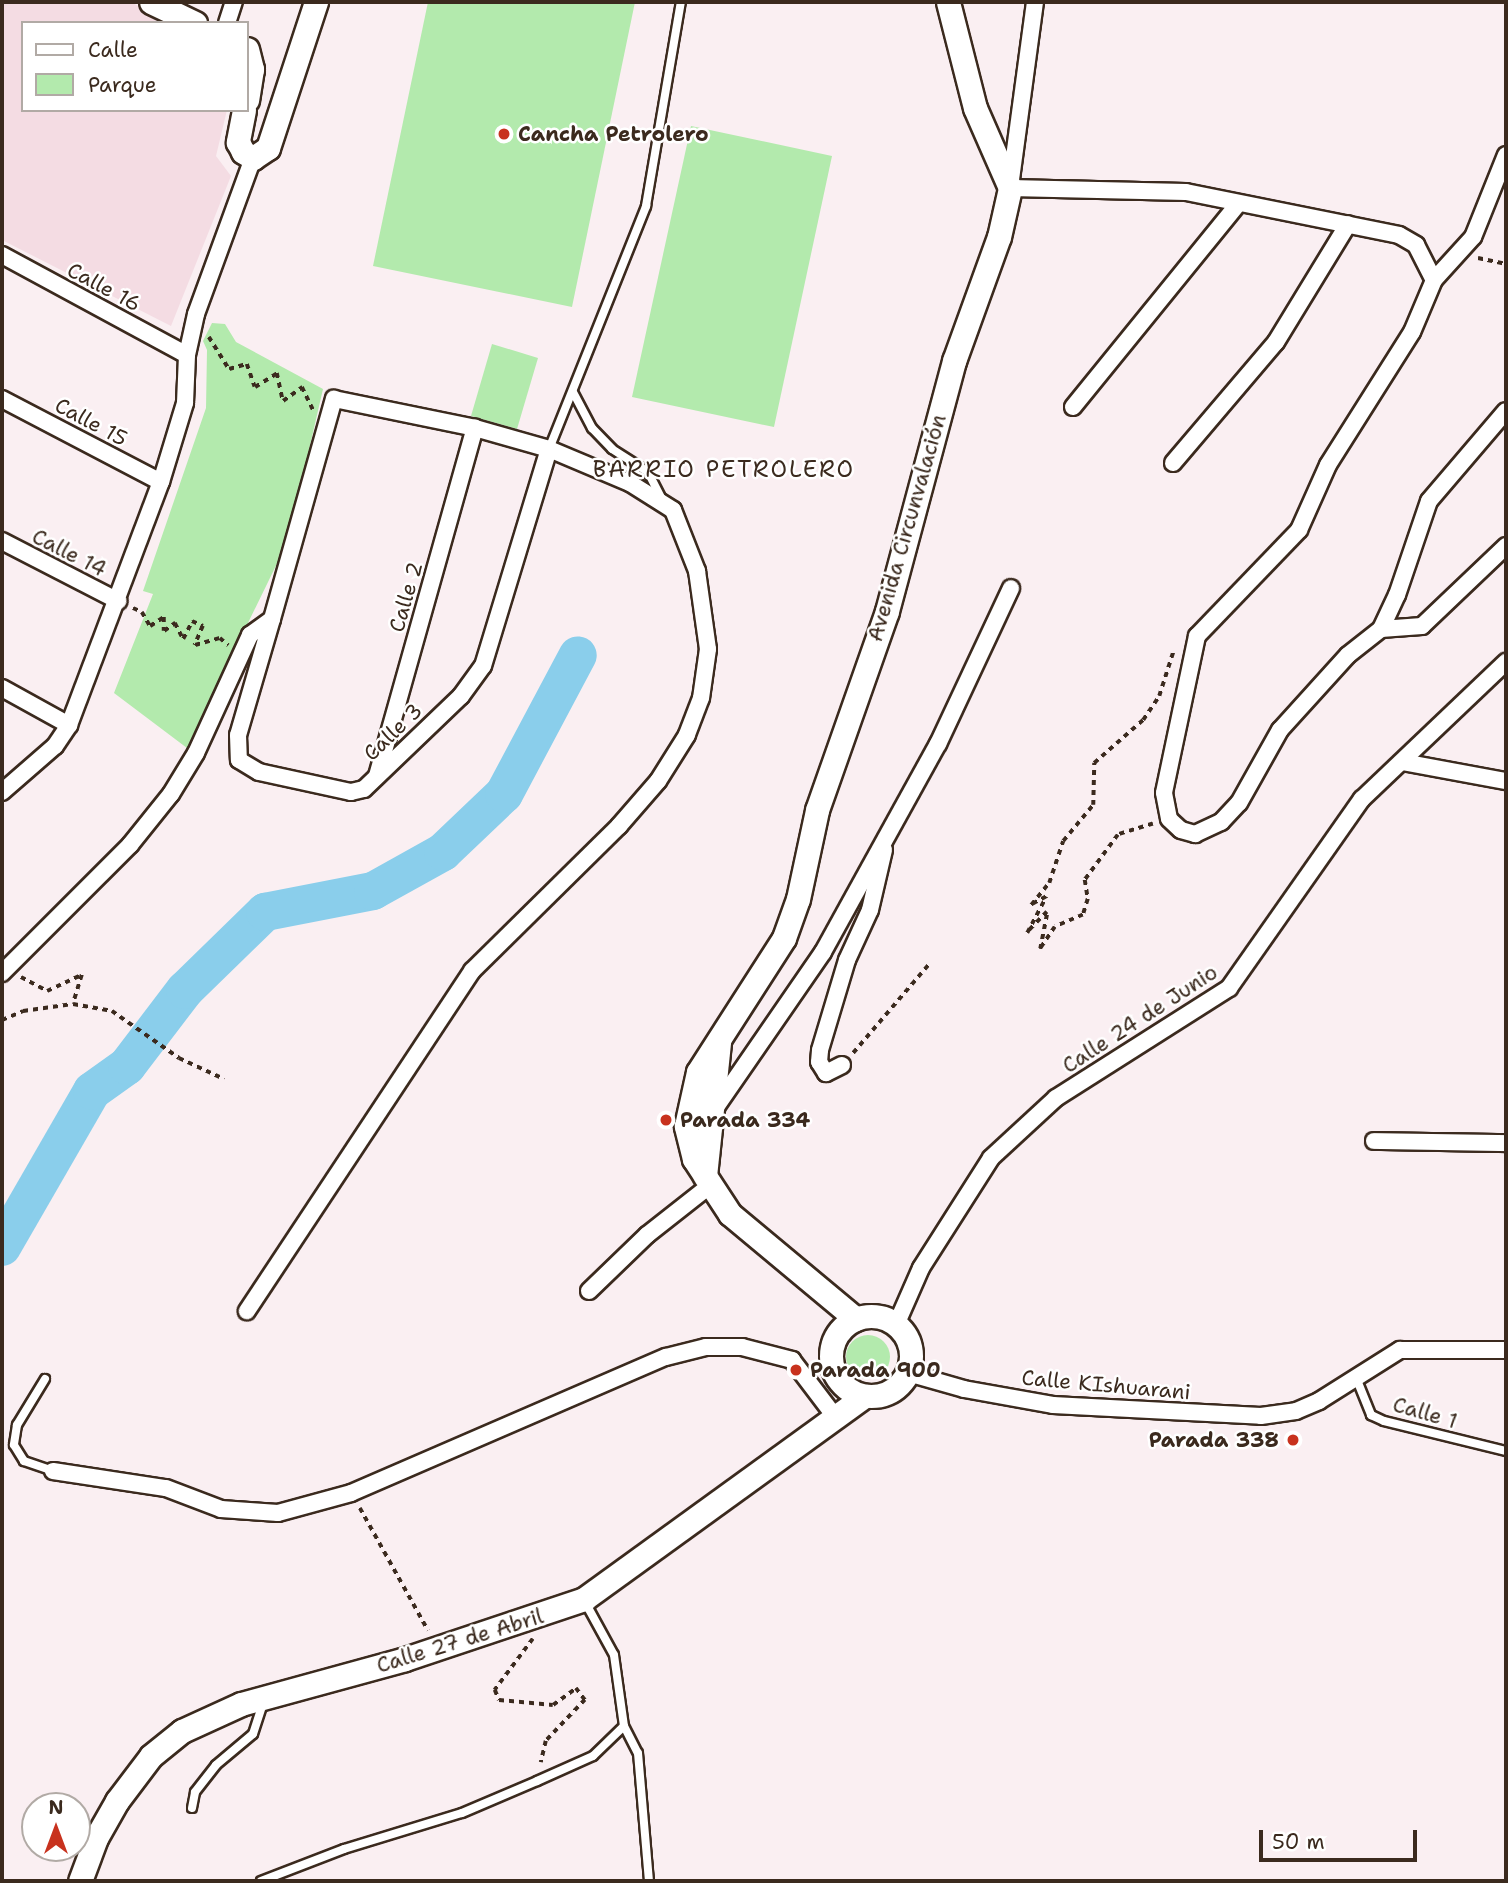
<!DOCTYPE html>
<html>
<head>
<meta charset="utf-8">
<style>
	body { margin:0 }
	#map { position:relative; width:1508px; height:1883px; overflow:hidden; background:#faeff2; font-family:"Shantell Sans",sans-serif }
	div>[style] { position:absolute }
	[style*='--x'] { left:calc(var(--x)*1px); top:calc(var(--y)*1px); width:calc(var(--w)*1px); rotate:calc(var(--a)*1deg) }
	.built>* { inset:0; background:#f4dce3 }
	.green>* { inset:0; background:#b3eaad }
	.round { border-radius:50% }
	.river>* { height:38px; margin:-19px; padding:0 19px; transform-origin:19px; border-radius:19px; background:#8aceeb }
	.path>* { height:3.5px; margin-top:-1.75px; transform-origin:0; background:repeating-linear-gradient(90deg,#3b2a1e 0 5px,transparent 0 10px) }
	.roads { filter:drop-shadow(2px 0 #3b2a1e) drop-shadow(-2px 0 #3b2a1e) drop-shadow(0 2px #3b2a1e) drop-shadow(0 -2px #3b2a1e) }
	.service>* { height:8px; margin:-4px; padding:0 4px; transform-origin:4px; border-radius:4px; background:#fff }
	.minor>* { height:16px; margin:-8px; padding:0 8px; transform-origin:8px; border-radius:8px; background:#fff }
	.secondary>* { height:23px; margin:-11.5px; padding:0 11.5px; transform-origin:11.5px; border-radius:11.5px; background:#fff }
	.secondary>.ring { margin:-11.5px; padding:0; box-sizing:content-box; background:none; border:23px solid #fff; border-radius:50% }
	.dots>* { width:19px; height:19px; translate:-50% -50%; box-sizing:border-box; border:4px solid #fff; border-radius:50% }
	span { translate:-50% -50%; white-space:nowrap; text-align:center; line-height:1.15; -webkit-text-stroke:5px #fff; paint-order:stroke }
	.poi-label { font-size:21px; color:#3b2a1e; font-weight:700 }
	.left { translate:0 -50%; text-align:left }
	.right { translate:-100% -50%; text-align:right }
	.street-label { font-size:21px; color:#3b2a1e }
	.neighbourhood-label { font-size:23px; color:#3b2a1e; letter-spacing:2px }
	.frame { position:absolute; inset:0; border:4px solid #3b2a1e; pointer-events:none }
	.legend { position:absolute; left:21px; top:21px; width:228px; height:91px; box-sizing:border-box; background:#fff; border:2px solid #b1aaa5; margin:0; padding:9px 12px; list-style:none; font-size:21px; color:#3b2a1e }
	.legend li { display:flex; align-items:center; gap:14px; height:35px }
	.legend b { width:35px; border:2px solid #b1aaa5 }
	.north { position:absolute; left:21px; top:1792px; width:70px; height:70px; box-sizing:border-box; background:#fff; border:2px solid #b1aaa5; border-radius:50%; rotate:0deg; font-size:19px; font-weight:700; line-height:28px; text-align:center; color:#3b2a1e }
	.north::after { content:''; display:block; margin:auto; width:24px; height:32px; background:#c8321e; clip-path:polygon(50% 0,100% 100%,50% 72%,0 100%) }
	.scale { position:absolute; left:1259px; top:1830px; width:158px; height:32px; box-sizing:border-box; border:4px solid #3b2a1e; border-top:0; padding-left:9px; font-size:21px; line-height:24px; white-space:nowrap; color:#3b2a1e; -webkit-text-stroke:5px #fff; paint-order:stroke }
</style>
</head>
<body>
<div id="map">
	<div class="built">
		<i style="clip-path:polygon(2px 2px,131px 2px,169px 23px,23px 23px,23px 110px,227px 110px,216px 156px,231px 176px,171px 326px,2px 240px)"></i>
	</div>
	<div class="green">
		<i style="clip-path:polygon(428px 2px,635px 2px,572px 307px,373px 266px)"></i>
		<i style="clip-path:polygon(691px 126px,832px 156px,774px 427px,632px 397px)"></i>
		<i style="clip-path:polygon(212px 323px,225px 324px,236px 342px,323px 389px,288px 541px,187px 748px,114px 693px,153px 594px,143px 591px,206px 408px,207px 350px,203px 341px)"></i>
		<i style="clip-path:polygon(492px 344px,538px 358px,517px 429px,471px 416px)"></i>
		<i class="round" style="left:846px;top:1335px;width:44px;height:44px"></i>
	</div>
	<div class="river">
		<i style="--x:2;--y:1247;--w:180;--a:-60"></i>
		<i style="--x:92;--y:1091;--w:43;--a:-35.5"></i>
		<i style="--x:127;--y:1066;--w:96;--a:-52.7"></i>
		<i style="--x:185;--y:990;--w:112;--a:-44.3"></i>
		<i style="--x:265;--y:912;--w:110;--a:-11"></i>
		<i style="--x:373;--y:891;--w:80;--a:-29.1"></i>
		<i style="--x:443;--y:852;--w:84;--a:-43.6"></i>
		<i style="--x:504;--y:794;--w:157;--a:-62"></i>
	</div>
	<div class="path">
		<i style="--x:1478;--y:258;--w:29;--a:12"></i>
		<i style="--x:209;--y:337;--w:38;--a:58"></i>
		<i style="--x:229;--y:369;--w:19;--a:-16"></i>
		<i style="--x:247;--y:364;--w:24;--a:71"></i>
		<i style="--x:255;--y:387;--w:26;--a:-32"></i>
		<i style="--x:277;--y:373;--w:29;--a:78"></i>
		<i style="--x:283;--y:401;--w:24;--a:-36"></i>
		<i style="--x:302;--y:387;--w:25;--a:64"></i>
		<i style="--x:133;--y:608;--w:10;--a:24"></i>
		<i style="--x:142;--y:612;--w:16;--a:60"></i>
		<i style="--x:150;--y:626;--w:17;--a:-33"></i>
		<i style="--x:164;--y:617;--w:14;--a:90"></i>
		<i style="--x:164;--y:631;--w:14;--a:-36"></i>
		<i style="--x:175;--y:623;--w:18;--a:63"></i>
		<i style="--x:183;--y:639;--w:20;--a:-63"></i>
		<i style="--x:192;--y:621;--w:12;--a:24"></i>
		<i style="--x:203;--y:626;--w:21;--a:113"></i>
		<i style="--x:195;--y:645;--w:26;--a:-16"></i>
		<i style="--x:220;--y:638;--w:11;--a:41"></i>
		<i style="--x:1153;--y:824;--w:37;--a:163"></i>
		<i style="--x:1118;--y:835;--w:56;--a:126.3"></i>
		<i style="--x:1085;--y:880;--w:19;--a:81"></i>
		<i style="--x:1088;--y:899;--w:17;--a:107"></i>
		<i style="--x:1083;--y:915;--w:30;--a:157"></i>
		<i style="--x:1055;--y:927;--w:27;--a:124"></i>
		<i style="--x:1040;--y:949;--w:38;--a:-79"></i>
		<i style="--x:1047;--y:912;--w:29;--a:134"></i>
		<i style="--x:1027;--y:933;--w:41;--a:-62.2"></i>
		<i style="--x:1046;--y:897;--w:17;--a:152"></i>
		<i style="--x:1031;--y:905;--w:28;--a:-51"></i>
		<i style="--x:1049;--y:883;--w:44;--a:-71.6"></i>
		<i style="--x:1063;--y:841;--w:47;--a:-50.2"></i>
		<i style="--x:1093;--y:805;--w:42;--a:-88.6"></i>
		<i style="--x:1094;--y:763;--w:65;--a:-41.3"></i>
		<i style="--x:1143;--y:720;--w:29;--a:-56"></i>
		<i style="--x:1159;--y:696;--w:49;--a:-72.3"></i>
		<i style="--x:21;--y:977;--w:30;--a:28"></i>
		<i style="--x:47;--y:991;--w:38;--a:-25"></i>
		<i style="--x:82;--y:975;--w:30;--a:107"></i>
		<i style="--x:73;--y:1004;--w:40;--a:10"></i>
		<i style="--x:112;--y:1011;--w:82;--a:35"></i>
		<i style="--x:179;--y:1058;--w:50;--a:25"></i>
		<i style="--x:2;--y:1020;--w:23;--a:-23"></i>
		<i style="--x:23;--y:1011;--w:50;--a:-8"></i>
		<i style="--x:853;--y:1053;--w:118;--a:-49.5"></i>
		<i style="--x:360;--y:1508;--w:140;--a:60.9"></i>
		<i style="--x:533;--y:1639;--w:64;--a:126.7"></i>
		<i style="--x:495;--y:1690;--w:11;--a:68"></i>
		<i style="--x:499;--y:1700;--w:54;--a:5.3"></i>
		<i style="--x:553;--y:1705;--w:29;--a:-36"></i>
		<i style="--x:576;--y:1688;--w:15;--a:53"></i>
		<i style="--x:585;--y:1700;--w:57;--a:133.6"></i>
		<i style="--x:546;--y:1741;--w:22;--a:103"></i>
	</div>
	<div class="roads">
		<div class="service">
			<i style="--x:573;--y:392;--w:41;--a:62.2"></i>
			<i style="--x:592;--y:428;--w:29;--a:46"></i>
			<i style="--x:612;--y:449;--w:43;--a:32.6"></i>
			<i style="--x:648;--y:472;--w:31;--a:63"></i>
			<i style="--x:549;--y:449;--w:262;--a:-68.2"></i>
			<i style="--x:646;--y:206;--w:207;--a:-80.3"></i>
			<i style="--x:45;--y:1379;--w:54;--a:121.3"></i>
			<i style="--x:17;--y:1425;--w:20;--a:99"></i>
			<i style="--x:14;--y:1445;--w:19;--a:58"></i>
			<i style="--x:24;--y:1461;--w:31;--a:19"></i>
			<i style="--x:1357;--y:1380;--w:38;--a:68"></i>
			<i style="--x:1371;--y:1415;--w:14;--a:25"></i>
			<i style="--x:1384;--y:1421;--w:126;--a:13.8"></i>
			<i style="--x:585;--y:1602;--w:60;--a:61.3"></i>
			<i style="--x:614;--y:1655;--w:72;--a:82"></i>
			<i style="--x:624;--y:1726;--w:30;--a:63"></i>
			<i style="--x:638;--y:1753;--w:128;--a:85.1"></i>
			<i style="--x:192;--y:1808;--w:16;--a:-79"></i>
			<i style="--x:195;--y:1792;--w:34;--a:-52"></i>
			<i style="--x:216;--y:1765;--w:48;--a:-40"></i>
			<i style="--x:253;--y:1734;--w:36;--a:-72"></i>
			<i style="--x:261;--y:1881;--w:89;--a:-21.1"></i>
			<i style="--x:344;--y:1849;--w:123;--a:-17"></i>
			<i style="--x:462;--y:1813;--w:82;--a:-23.1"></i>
			<i style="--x:537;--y:1781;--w:61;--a:-24.1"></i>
			<i style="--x:593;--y:1756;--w:43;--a:-44.1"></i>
		</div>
		<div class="minor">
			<i style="--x:1035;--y:2;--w:188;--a:97.7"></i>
			<i style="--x:1010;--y:188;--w:176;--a:1.3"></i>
			<i style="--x:1186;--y:192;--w:217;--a:11.4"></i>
			<i style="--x:1399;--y:235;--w:20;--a:30"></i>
			<i style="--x:1416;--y:245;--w:39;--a:63"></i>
			<i style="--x:227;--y:23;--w:22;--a:-72"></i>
			<i style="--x:1506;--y:155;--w:88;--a:111.9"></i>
			<i style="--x:1473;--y:237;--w:58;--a:132.2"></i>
			<i style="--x:1434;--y:280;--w:56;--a:112.9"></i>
			<i style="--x:1412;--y:332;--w:157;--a:122.3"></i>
			<i style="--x:1328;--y:465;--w:71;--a:114"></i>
			<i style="--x:1299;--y:530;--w:147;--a:133.9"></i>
			<i style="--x:1197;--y:636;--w:160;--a:101.9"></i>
			<i style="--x:1164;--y:793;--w:26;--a:79"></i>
			<i style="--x:1169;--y:819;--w:16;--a:43"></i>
			<i style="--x:1181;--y:830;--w:15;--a:16"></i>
			<i style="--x:1195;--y:834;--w:29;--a:-25"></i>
			<i style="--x:1221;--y:822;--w:26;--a:-47"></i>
			<i style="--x:1239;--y:803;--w:84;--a:-60.7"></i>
			<i style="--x:1280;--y:730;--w:101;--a:-47.8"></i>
			<i style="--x:1348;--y:655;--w:42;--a:-38.2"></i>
			<i style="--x:1381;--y:629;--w:41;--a:-4.2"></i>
			<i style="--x:1422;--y:626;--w:116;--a:-43.6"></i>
			<i style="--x:2;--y:255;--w:210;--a:28.4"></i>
			<i style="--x:2;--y:399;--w:179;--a:27.6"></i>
			<i style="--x:1073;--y:407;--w:260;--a:-50.9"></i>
			<i style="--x:1173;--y:463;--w:159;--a:-49.6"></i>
			<i style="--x:1276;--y:342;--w:138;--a:-58.6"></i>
			<i style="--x:2;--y:541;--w:131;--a:27.3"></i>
			<i style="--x:272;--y:619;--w:121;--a:106.3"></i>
			<i style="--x:238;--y:735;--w:25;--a:88"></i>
			<i style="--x:239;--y:760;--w:23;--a:31"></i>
			<i style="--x:259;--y:772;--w:94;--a:12.3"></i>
			<i style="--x:351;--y:792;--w:13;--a:-13"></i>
			<i style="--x:364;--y:789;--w:134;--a:-43.8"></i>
			<i style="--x:461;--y:696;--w:37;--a:-54"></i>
			<i style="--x:483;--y:666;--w:227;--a:-73.1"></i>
			<i style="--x:1381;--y:629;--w:38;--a:-65"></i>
			<i style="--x:1397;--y:595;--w:99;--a:-71.2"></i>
			<i style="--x:1429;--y:501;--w:118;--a:-49.5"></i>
			<i style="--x:2;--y:688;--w:77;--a:28.9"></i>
			<i style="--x:1403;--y:762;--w:105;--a:10.5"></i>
			<i style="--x:377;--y:776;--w:362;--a:-74.3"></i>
			<i style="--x:2;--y:792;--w:70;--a:-41"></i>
			<i style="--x:55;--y:746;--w:25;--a:-56"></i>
			<i style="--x:69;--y:725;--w:260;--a:-69.3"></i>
			<i style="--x:161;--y:482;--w:83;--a:-73.1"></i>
			<i style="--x:185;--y:403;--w:48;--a:-87.6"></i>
			<i style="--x:187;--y:355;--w:42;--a:-77.6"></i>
			<i style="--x:196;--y:314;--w:166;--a:-69.9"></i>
			<i style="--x:2;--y:973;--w:181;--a:-45"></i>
			<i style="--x:130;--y:845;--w:65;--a:-51.2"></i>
			<i style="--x:171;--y:794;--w:48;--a:-58.6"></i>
			<i style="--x:196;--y:753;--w:130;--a:-65.4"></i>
			<i style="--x:250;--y:635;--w:27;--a:-36"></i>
			<i style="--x:272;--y:619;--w:229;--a:-74.3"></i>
			<i style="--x:334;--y:399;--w:144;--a:11.6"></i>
			<i style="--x:475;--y:428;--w:77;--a:15.8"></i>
			<i style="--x:549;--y:449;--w:88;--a:22.8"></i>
			<i style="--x:630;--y:483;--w:51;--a:32.1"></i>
			<i style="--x:673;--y:510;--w:66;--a:68.5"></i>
			<i style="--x:697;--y:571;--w:79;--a:82"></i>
			<i style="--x:708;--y:649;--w:49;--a:98.1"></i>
			<i style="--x:701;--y:698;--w:40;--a:111"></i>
			<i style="--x:687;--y:735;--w:54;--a:122.2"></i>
			<i style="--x:658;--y:781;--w:60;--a:130.9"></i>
			<i style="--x:619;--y:826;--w:206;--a:135.4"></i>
			<i style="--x:472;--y:971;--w:408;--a:123.5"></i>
			<i style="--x:842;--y:1065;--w:18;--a:153"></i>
			<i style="--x:826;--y:1073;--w:13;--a:-122"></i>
			<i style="--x:819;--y:1062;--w:12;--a:-85"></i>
			<i style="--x:820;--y:1050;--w:94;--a:-73.3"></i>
			<i style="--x:847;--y:960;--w:55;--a:-65.3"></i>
			<i style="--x:870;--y:910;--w:62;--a:-76.9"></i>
			<i style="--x:712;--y:1113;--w:196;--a:-55.4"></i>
			<i style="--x:823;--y:952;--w:238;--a:-61.1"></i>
			<i style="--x:938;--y:744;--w:172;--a:-64.9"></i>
			<i style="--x:1374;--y:1141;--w:132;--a:0.9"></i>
			<i style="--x:589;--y:1291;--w:81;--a:-44"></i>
			<i style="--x:647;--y:1235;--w:78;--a:-38.2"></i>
			<i style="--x:896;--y:1325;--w:62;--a:-66.3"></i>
			<i style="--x:921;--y:1268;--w:130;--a:-57.5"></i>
			<i style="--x:991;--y:1158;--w:88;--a:-42.7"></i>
			<i style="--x:1056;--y:1098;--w:205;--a:-32.4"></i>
			<i style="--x:1229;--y:988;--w:231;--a:-54.9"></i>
			<i style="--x:1362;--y:799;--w:199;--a:-43.6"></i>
			<i style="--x:908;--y:1373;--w:58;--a:15.9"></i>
			<i style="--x:964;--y:1389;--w:90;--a:10.2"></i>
			<i style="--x:1053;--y:1405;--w:208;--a:3"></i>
			<i style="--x:1261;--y:1416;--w:35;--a:-8"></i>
			<i style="--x:1296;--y:1411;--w:25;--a:-23"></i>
			<i style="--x:1319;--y:1401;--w:96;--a:-32.2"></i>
			<i style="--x:1400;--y:1350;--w:106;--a:0"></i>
			<i style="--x:53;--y:1471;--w:114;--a:8.6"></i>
			<i style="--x:166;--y:1488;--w:59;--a:20.9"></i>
			<i style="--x:221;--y:1509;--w:57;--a:4"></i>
			<i style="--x:278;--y:1513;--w:76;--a:-15.3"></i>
			<i style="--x:351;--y:1493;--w:343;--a:-23.4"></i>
			<i style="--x:666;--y:1357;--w:41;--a:-14"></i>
			<i style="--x:706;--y:1347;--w:36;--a:0"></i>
			<i style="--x:742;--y:1347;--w:52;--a:14.6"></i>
			<i style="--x:792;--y:1360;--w:73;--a:52.8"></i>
		</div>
		<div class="secondary">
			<i style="--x:151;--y:2;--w:49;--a:25.5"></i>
			<i style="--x:247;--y:49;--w:21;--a:76"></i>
			<i style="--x:252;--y:69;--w:31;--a:99"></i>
			<i style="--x:244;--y:110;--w:33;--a:101"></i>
			<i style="--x:238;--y:142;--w:11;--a:63"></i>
			<i style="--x:243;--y:152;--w:12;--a:31"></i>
			<i style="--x:253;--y:158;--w:18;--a:-34"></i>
			<i style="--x:268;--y:148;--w:154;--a:-71.8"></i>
			<i style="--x:705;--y:1176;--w:134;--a:-84"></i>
			<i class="ring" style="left:831px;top:1316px;width:57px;height:57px"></i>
			<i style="--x:856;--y:1319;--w:164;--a:-140.2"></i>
			<i style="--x:730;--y:1214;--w:66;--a:-123.2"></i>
			<i style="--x:694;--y:1159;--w:34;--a:-104"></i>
			<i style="--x:686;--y:1126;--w:55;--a:-77.5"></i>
			<i style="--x:698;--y:1072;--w:159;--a:-57.3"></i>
			<i style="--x:784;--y:938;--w:41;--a:-70.3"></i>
			<i style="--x:798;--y:899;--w:91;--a:-77.9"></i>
			<i style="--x:817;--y:810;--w:211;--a:-70.6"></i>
			<i style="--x:887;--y:611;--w:259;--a:-75"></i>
			<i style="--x:954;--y:361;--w:132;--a:-70.1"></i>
			<i style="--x:999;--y:237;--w:50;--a:-77.3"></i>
			<i style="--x:1010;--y:188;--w:87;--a:-113.6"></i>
			<i style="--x:975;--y:108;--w:109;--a:-104.3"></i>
			<i style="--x:80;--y:1881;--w:46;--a:-69.6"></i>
			<i style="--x:96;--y:1838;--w:43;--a:-60.4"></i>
			<i style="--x:117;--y:1801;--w:56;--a:-52.9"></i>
			<i style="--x:151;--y:1756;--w:40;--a:-39"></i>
			<i style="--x:182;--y:1731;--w:65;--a:-24.6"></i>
			<i style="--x:241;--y:1704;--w:170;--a:-15.3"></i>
			<i style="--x:405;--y:1659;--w:189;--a:-18.5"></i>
			<i style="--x:584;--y:1599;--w:346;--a:-35.9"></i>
		</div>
	</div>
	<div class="dots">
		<i style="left:504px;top:134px;background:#c8321e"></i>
		<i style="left:666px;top:1120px;background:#c8321e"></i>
		<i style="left:796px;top:1370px;background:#c8321e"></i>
		<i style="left:1293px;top:1440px;background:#c8321e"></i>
	</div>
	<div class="poi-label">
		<span class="left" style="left:518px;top:134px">Cancha Petrolero</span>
		<span class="left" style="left:680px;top:1120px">Parada 334</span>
		<span class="left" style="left:810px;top:1370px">Parada 900</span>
		<span class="right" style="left:1279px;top:1440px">Parada 338</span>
	</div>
	<div class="street-label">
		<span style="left:104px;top:287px;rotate:28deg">Calle 16</span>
		<span style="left:91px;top:422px;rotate:28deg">Calle 15</span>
		<span style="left:907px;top:528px;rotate:-74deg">Avenida Circunvalación</span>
		<span style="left:69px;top:553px;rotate:27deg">Calle 14</span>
		<span style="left:406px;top:597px;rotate:-74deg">Calle 2</span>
		<span style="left:393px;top:732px;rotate:-44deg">Calle 3</span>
		<span style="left:1140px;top:1019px;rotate:-33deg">Calle 24 de Junio</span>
		<span style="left:1106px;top:1385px;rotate:5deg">Calle KIshuarani</span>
		<span style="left:1425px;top:1413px;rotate:16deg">Calle 1</span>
		<span style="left:460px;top:1641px;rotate:-17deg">Calle 27 de Abril</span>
	</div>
	<div class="neighbourhood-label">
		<span style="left:724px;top:469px">BARRIO PETROLERO</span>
	</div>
	<div class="frame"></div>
	<ul class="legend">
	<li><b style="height:9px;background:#fff"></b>Calle</li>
	<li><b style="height:19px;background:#b3eaad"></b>Parque</li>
	</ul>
	<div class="north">N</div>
	<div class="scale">50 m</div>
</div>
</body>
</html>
